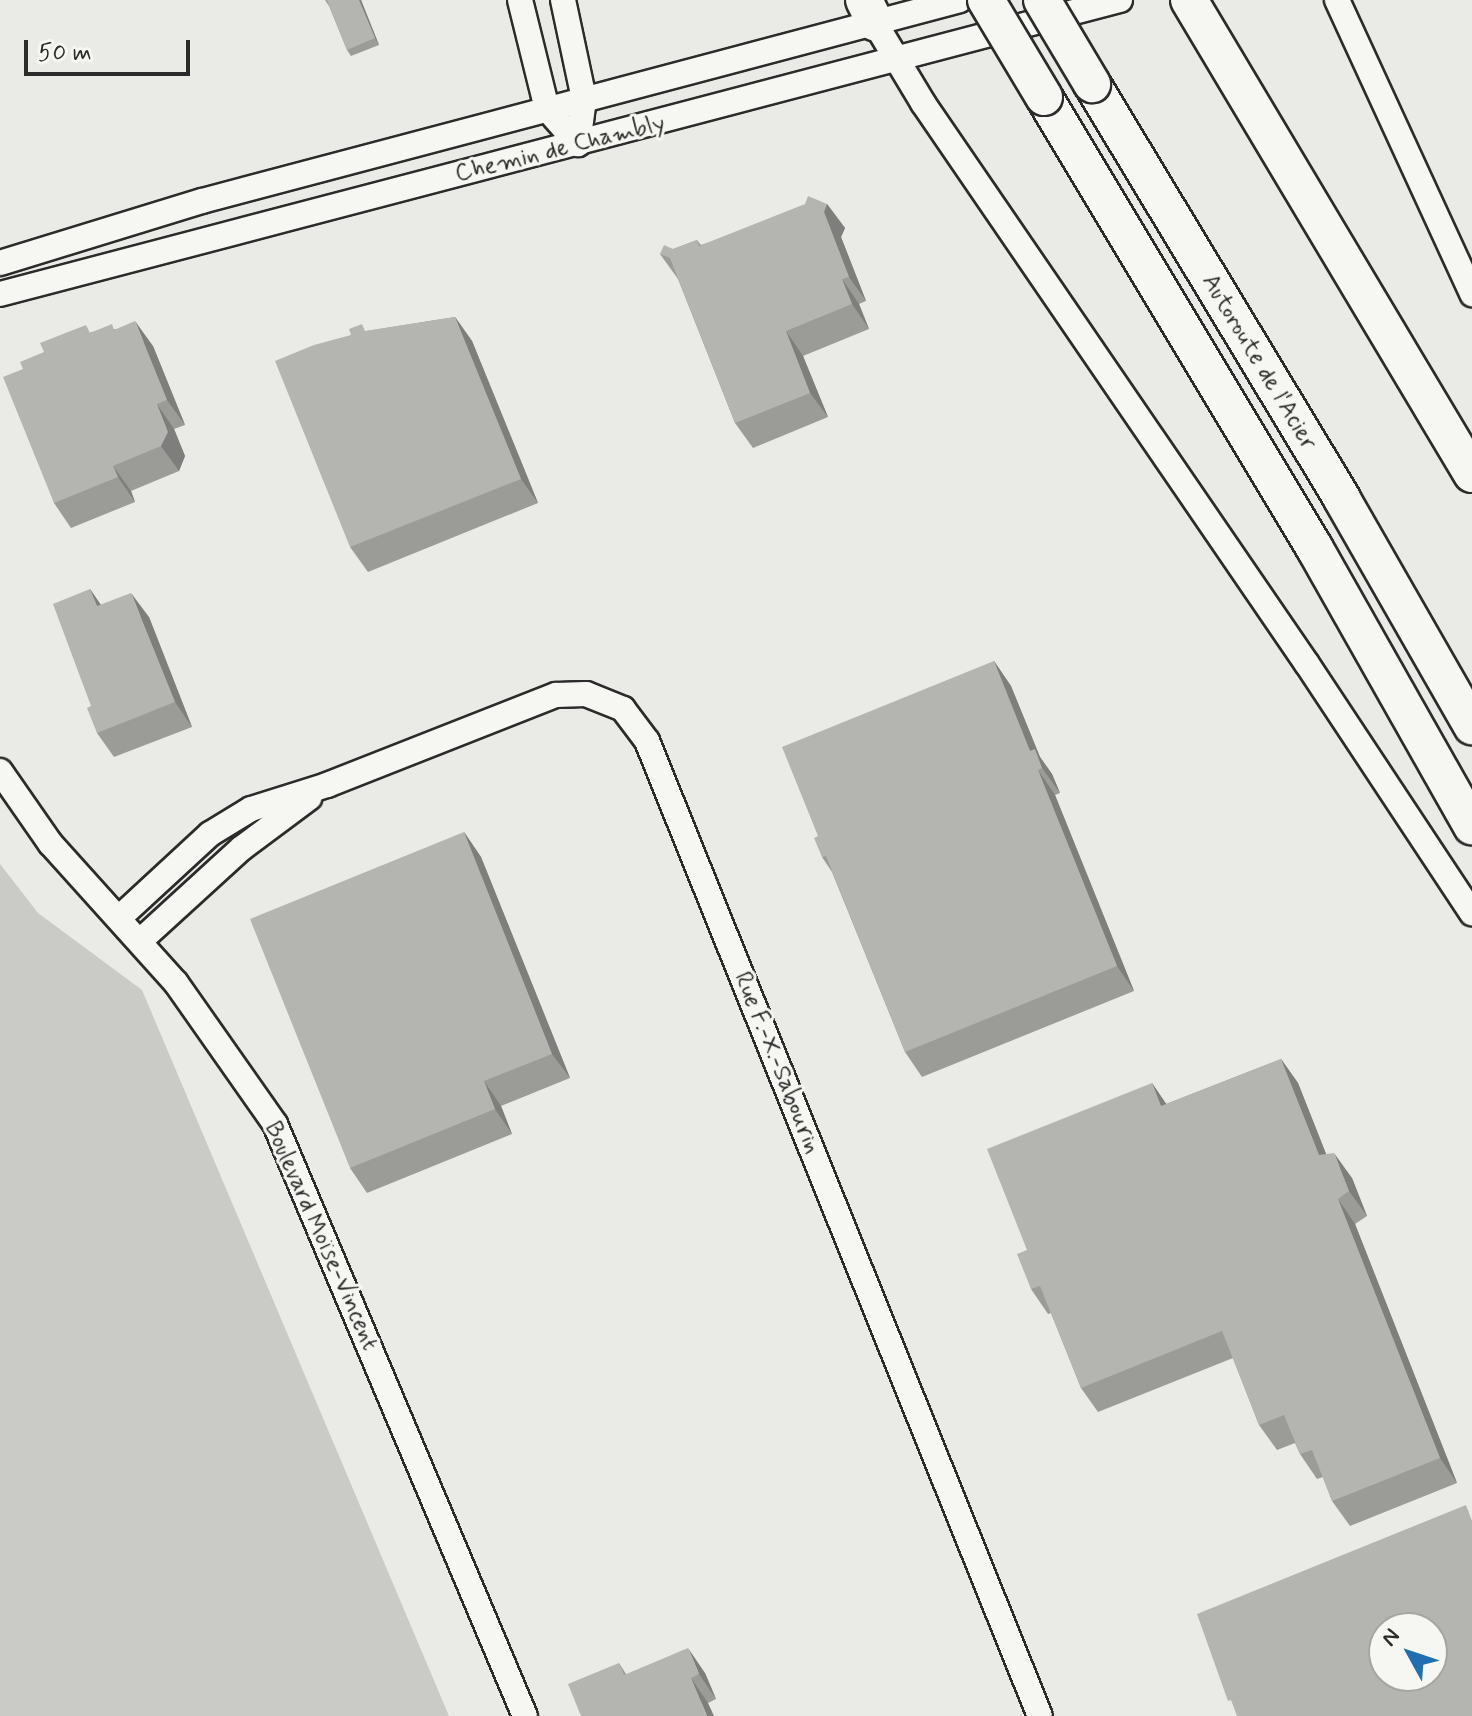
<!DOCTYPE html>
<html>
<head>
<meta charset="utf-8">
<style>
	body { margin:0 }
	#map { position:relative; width:1472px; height:1716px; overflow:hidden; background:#eaeae6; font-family:Mynerve,sans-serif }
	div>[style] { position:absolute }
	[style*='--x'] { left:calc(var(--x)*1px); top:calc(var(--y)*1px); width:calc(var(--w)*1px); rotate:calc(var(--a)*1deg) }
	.green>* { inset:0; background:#cacac7 }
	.roads { filter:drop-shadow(2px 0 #2b2b2b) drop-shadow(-2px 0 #2b2b2b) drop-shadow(0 2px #2b2b2b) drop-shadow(0 -2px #2b2b2b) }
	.minor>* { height:24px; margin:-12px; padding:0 12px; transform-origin:12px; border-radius:12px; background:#f6f6f2 }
	.highway>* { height:36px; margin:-18px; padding:0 18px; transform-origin:18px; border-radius:18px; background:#f6f6f2 }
	.bridges { filter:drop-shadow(2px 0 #2b2b2b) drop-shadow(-2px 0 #2b2b2b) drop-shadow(0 2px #2b2b2b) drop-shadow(0 -2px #2b2b2b) }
	.highway-bridge>* { height:36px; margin:-18px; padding:0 18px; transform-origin:18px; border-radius:18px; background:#f6f6f2 }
	.wall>* { inset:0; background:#9b9b98 }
	.shaded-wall>* { inset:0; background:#7e7e7c }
	.building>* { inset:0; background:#b4b4b1 }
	span { translate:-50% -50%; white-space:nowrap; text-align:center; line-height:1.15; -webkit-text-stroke:6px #f6f6f2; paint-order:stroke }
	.street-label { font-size:24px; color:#2b2b2b }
	.north { position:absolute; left:1368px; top:1612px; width:80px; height:80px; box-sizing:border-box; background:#f6f6f2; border:2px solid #a5a5a2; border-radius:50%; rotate:310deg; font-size:22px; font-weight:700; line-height:32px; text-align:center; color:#2b2b2b }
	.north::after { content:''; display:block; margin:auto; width:28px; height:36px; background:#1f6fb2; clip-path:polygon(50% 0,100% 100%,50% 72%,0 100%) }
	.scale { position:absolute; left:24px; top:40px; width:166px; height:36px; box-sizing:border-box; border:4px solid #2b2b2b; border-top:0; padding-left:10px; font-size:24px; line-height:28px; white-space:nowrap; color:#2b2b2b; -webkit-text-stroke:6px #f6f6f2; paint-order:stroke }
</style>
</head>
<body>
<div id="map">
	<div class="green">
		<i style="clip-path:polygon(0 864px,38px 913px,142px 990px,449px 1716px,0 1716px)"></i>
	</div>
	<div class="roads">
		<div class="minor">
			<i style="--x:520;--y:0;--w:112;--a:76.1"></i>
			<i style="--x:547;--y:109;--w:47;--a:48.5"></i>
			<i style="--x:563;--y:0;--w:101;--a:78"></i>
			<i style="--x:584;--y:99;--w:45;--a:97.6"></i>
			<i style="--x:1337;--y:0;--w:324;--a:65.3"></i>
			<i style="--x:875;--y:23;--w:93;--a:59"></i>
			<i style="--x:923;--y:103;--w:680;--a:55.61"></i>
			<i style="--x:1307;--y:664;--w:299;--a:56.5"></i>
			<i style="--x:0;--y:263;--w:211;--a:-17.1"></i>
			<i style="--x:202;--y:201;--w:784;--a:-14.85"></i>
			<i style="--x:0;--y:294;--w:1158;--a:-14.71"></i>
			<i style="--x:0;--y:771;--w:88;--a:55.2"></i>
			<i style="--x:50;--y:843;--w:188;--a:48"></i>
			<i style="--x:176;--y:983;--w:172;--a:54.9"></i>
			<i style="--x:275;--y:1124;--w:643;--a:67.11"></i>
			<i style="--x:119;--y:918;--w:124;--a:-42.7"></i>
			<i style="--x:210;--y:834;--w:48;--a:-31.4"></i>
			<i style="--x:251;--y:809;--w:80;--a:-17.5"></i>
			<i style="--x:327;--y:785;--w:246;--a:-21.5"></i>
			<i style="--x:556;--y:695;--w:30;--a:-2"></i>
			<i style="--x:586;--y:694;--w:40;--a:22"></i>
			<i style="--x:623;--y:709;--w:40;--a:53"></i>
			<i style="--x:647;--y:741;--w:1051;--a:68.05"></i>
			<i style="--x:140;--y:941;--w:138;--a:-42.4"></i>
			<i style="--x:242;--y:848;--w:84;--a:-36.7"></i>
		</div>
		<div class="highway">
			<i style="--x:864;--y:0;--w:25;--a:64"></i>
			<i style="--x:1189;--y:0;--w:552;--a:59.16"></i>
			<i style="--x:1092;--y:84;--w:484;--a:58.9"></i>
			<i style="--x:1342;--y:499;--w:262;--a:60.2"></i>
			<i style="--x:1044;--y:97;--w:525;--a:59.04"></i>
			<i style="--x:1314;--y:547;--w:321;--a:60.5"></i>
		</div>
	</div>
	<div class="bridges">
		<div class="highway-bridge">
			<i style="--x:986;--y:0;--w:113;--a:59.1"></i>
			<i style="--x:1042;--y:0;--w:98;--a:59.2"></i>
		</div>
	</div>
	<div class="wall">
		<i style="clip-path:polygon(325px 0,361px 0,379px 45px,351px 56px,347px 50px,329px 6px)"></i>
		<i style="clip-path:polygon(827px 204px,845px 228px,841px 237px,866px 301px,859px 304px,869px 329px,803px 356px,828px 417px,753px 448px,735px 423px,678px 279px,660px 254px,697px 240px,701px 245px)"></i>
		<i style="clip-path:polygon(455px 317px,472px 341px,538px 503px,368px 572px,350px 547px,367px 331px)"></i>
		<i style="clip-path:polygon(115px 329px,153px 346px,185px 425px,174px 429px,185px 456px,179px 471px,131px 491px,135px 502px,71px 528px,54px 503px,23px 369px,44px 352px,92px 332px)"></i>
		<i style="clip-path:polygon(90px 589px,101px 605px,149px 617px,192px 727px,114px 757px,97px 733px,91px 706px)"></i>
		<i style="clip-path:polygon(994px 661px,1011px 686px,1040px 757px,1052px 774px,1060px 793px,1055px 795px,1134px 991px,922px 1077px,905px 1052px,832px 872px,822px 857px)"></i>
		<i style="clip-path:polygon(464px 832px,481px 857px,570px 1078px,501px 1106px,512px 1134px,367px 1193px,350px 1168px)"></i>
		<i style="clip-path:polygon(1281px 1059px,1298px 1083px,1326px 1154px,1352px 1178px,1367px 1216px,1355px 1224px,1457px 1483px,1350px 1526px,1332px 1501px,1323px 1477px,1317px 1479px,1300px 1454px,1295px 1443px,1277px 1450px,1259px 1425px,1233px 1358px,1098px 1412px,1081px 1388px,1051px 1313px,1048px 1314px,1031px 1289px,1027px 1250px,1152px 1083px,1166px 1104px)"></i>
		<i style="clip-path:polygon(619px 1663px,626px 1674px,705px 1673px,716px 1699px,708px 1703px,581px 1716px)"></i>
	</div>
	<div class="shaded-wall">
		<i style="clip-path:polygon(359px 0,361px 0,379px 45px,375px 38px)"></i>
		<i style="clip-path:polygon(827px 204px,845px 228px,841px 237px,866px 301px,849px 277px,824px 212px)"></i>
		<i style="clip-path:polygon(842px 279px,859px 304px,869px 329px,852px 304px)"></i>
		<i style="clip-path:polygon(455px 317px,472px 341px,538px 503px,521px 479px)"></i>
		<i style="clip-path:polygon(135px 321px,153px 346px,185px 425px,167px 400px)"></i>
		<i style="clip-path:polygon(786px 331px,803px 356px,828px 417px,810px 393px)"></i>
		<i style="clip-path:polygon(157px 404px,174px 429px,185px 456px,179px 471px,161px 446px)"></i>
		<i style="clip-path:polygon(113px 466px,131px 491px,135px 502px,118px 477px)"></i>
		<i style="clip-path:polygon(90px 589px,107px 614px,97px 606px)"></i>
		<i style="clip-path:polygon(131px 593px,149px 617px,192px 727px,175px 702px)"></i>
		<i style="clip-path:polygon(994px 661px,1011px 686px,1040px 757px,1052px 774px,1060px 793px,1030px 751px)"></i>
		<i style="clip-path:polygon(1038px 770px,1055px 795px,1134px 991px,1117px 966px)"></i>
		<i style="clip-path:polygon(464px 832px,481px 857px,570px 1078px,552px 1054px)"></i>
		<i style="clip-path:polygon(1281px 1059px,1298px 1083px,1336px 1179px,1319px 1155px)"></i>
		<i style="clip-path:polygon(484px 1081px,501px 1106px,512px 1134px,495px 1109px)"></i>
		<i style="clip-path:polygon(1152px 1083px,1169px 1108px,1161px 1106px)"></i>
		<i style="clip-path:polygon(1334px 1153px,1352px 1178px,1367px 1216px,1349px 1191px)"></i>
		<i style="clip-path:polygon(1338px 1199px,1355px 1224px,1457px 1483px,1440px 1458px)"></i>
		<i style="clip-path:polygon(688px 1648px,705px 1673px,716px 1699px,699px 1674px)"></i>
		<i style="clip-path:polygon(691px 1678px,708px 1703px,714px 1716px,707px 1716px)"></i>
	</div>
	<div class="building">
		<i style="clip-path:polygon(327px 0,359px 0,375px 38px,347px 50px)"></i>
		<i style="clip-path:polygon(808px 196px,827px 204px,824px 212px,849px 277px,842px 279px,852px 304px,786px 331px,810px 393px,735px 423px,670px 258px,660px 254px,664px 245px,673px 249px,697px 240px,699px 246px,805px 204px)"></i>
		<i style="clip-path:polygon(455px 317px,521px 479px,350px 547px,275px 361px,314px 345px,351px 335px,349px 329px,362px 324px,365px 331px)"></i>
		<i style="clip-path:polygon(135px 321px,167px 400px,157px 404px,168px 432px,161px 446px,113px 466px,118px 477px,54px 503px,3px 377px,23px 369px,20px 362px,44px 352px,40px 343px,86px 325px,90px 333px,112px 324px,114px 330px)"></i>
		<i style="clip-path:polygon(90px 589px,97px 606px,131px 593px,175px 702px,97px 733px,87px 708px,91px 706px,53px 604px)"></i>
		<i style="clip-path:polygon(994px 661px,1030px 751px,1035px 749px,1042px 768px,1038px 770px,1117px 966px,905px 1052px,826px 856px,822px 857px,814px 838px,818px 836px,782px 747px)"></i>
		<i style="clip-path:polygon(464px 832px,552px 1054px,484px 1081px,495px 1109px,350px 1168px,250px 919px)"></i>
		<i style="clip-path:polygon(1281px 1059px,1319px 1155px,1334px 1153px,1349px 1191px,1338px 1199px,1440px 1458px,1332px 1501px,1312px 1450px,1300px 1454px,1284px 1415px,1259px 1425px,1222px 1331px,1081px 1388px,1040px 1286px,1031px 1289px,1017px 1254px,1027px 1250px,987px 1149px,1152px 1083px,1161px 1106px)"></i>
		<i style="clip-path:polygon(evenodd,1466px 1505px,1472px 1521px,1472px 1716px,1237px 1716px,1231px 1700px,1228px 1701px,1197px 1614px,1466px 1505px,1384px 1628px,1432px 1628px,1432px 1676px,1384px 1676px,1384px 1628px)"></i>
		<i style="clip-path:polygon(688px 1648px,699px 1674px,691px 1678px,707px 1716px,581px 1716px,568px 1684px,619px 1663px,624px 1675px)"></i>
	</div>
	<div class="street-label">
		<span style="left:560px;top:149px;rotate:-14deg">Chemin de Chambly</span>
		<span style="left:1259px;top:362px;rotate:59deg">Autoroute de l'Acier</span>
		<span style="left:777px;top:1063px;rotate:68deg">Rue F.-X.-Sabourin</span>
		<span style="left:321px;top:1236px;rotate:66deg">Boulevard Moïse-Vincent</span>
	</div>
	<div class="north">N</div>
	<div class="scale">50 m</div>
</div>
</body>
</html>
